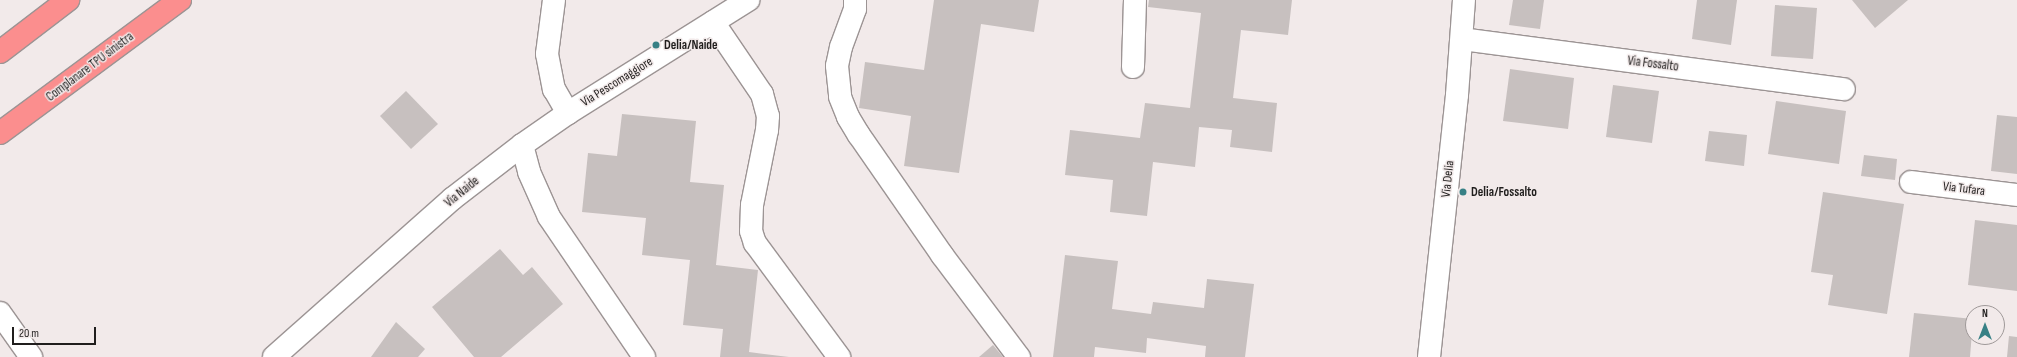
<!DOCTYPE html>
<html>
<head>
<meta charset="utf-8">
<style>
	body { margin:0 }
	#map { position:relative; width:2017px; height:357px; overflow:hidden; background:#f2eaea; font-family:"Sofia Sans Condensed",sans-serif }
	div>[style] { position:absolute }
	[style*='--x'] { left:calc(var(--x)*1px); top:calc(var(--y)*1px); width:calc(var(--w)*1px); rotate:calc(var(--a)*1deg) }
	.building>* { inset:0; background:#c7c0bf }
	.roads { filter:drop-shadow(1px 0 #9c9494) drop-shadow(-1px 0 #9c9494) drop-shadow(0 1px #9c9494) drop-shadow(0 -1px #9c9494) }
	.minor>* { height:22px; margin:-11px; padding:0 11px; transform-origin:11px; border-radius:11px; background:#fff }
	.highway>* { height:22px; margin:-11px; padding:0 11px; transform-origin:11px; border-radius:11px; background:#fb8e8e }
	.dots>* { width:11px; height:11px; translate:-50% -50%; box-sizing:border-box; border:2px solid #f2eaea; border-radius:50% }
	span { translate:-50% -50%; white-space:nowrap; text-align:center; line-height:1.15; -webkit-text-stroke:3px #f2eaea; paint-order:stroke }
	.poi-label { font-size:13px; color:#201e1d; font-weight:700 }
	.left { translate:0 -50%; text-align:left }
	.street-label { font-size:13px; color:#201e1d }
	.north { position:absolute; left:1965px; top:305px; width:40px; height:40px; box-sizing:border-box; background:#f2eaea; border:1px solid #9e9898; border-radius:50%; rotate:0deg; font-size:11px; font-weight:700; line-height:16px; text-align:center; color:#201e1d }
	.north::after { content:''; display:block; margin:auto; width:14px; height:18px; background:#378085; clip-path:polygon(50% 0,100% 100%,50% 72%,0 100%) }
	.scale { position:absolute; left:12px; top:327px; width:84px; height:18px; box-sizing:border-box; border:2px solid #201e1d; border-top:0; padding-left:5px; font-size:12px; line-height:14px; white-space:nowrap; color:#201e1d; -webkit-text-stroke:3px #f2eaea; paint-order:stroke }
</style>
</head>
<body>
<div id="map">
	<div class="building">
		<i style="clip-path:polygon(934px 0,1039px 0,1034px 32px,981px 24px,959px 173px,904px 166px,911px 116px,859px 108px,865px 62px,924px 70px)"></i>
		<i style="clip-path:polygon(1149px 0,1292px 0,1288px 35px,1241px 30px,1233px 98px,1277px 103px,1272px 152px,1230px 147px,1232px 130px,1199px 127px,1195px 167px,1153px 162px,1147px 216px,1110px 212px,1113px 180px,1065px 175px,1070px 130px,1140px 138px,1145px 103px,1190px 108px,1201px 13px,1148px 7px)"></i>
		<i style="clip-path:polygon(1513px 0,1544px 0,1540px 29px,1509px 25px)"></i>
		<i style="clip-path:polygon(1697px 0,1737px 0,1731px 45px,1692px 39px)"></i>
		<i style="clip-path:polygon(1852px 0,1908px 0,1875px 28px)"></i>
		<i style="clip-path:polygon(1775px 5px,1817px 8px,1813px 59px,1771px 56px)"></i>
		<i style="clip-path:polygon(1510px 69px,1574px 78px,1568px 129px,1503px 121px)"></i>
		<i style="clip-path:polygon(1613px 85px,1659px 91px,1652px 143px,1606px 137px)"></i>
		<i style="clip-path:polygon(406px 91px,438px 124px,411px 149px,380px 116px)"></i>
		<i style="clip-path:polygon(1776px 101px,1846px 111px,1839px 164px,1768px 154px)"></i>
		<i style="clip-path:polygon(622px 114px,696px 121px,690px 182px,724px 185px,716px 265px,758px 270px,749px 352px,789px 357px,720px 357px,723px 329px,683px 325px,690px 260px,642px 255px,646px 218px,582px 212px,588px 153px,617px 156px)"></i>
		<i style="clip-path:polygon(1997px 115px,2017px 117px,2017px 174px,1991px 171px)"></i>
		<i style="clip-path:polygon(1709px 131px,1747px 135px,1744px 166px,1705px 161px)"></i>
		<i style="clip-path:polygon(1864px 155px,1897px 159px,1895px 180px,1861px 176px)"></i>
		<i style="clip-path:polygon(1823px 192px,1904px 204px,1887px 314px,1828px 305px,1833px 275px,1811px 272px)"></i>
		<i style="clip-path:polygon(1975px 220px,2017px 225px,2017px 291px,1968px 285px)"></i>
		<i style="clip-path:polygon(500px 249px,523px 275px,532px 267px,563px 304px,501px 357px,474px 357px,432px 307px)"></i>
		<i style="clip-path:polygon(1065px 255px,1118px 261px,1112px 309px,1151px 314px,1153px 302px,1204px 308px,1207px 279px,1254px 284px,1245px 357px,1205px 357px,1206px 346px,1147px 338px,1146px 353px,1095px 347px,1094px 357px,1053px 357px)"></i>
		<i style="clip-path:polygon(1914px 313px,1973px 319px,1970px 357px,1909px 357px)"></i>
		<i style="clip-path:polygon(396px 322px,425px 349px,418px 357px,371px 357px)"></i>
		<i style="clip-path:polygon(2009px 336px,2017px 337px,2017px 357px,2007px 357px)"></i>
		<i style="clip-path:polygon(993px 345px,1003px 357px,979px 357px)"></i>
	</div>
	<div class="roads">
		<div class="minor">
			<i style="--x:554;--y:0;--w:54;--a:97.4"></i>
			<i style="--x:547;--y:54;--w:36;--a:79"></i>
			<i style="--x:554;--y:89;--w:28;--a:60"></i>
			<i style="--x:855;--y:0;--w:9;--a:90"></i>
			<i style="--x:855;--y:9;--w:40;--a:110.2"></i>
			<i style="--x:841;--y:47;--w:19;--a:102"></i>
			<i style="--x:837;--y:66;--w:31;--a:84"></i>
			<i style="--x:840;--y:97;--w:22;--a:68"></i>
			<i style="--x:848;--y:117;--w:21;--a:59"></i>
			<i style="--x:859;--y:135;--w:146;--a:55.3"></i>
			<i style="--x:942;--y:255;--w:128;--a:53"></i>
			<i style="--x:713;--y:22;--w:87;--a:55.8"></i>
			<i style="--x:762;--y:94;--w:23;--a:75"></i>
			<i style="--x:768;--y:116;--w:14;--a:94"></i>
			<i style="--x:767;--y:130;--w:76;--a:101.3"></i>
			<i style="--x:752;--y:205;--w:26;--a:92"></i>
			<i style="--x:751;--y:231;--w:13;--a:72"></i>
			<i style="--x:755;--y:243;--w:142;--a:53.6"></i>
			<i style="--x:1462;--y:39;--w:385;--a:7.5"></i>
			<i style="--x:1133;--y:67;--w:67;--a:-88.3"></i>
			<i style="--x:522;--y:145;--w:28;--a:75"></i>
			<i style="--x:529;--y:172;--w:49;--a:66"></i>
			<i style="--x:549;--y:217;--w:169;--a:55.8"></i>
			<i style="--x:1911;--y:182;--w:107;--a:7"></i>
			<i style="--x:0;--y:313;--w:54;--a:54.8"></i>
			<i style="--x:274;--y:357;--w:238;--a:-41.6"></i>
			<i style="--x:452;--y:199;--w:88;--a:-37.6"></i>
			<i style="--x:522;--y:145;--w:56;--a:-34.8"></i>
			<i style="--x:568;--y:113;--w:213;--a:-32.1"></i>
			<i style="--x:1429;--y:357;--w:263;--a:-83.9"></i>
			<i style="--x:1457;--y:95;--w:95;--a:-85.8"></i>
		</div>
		<div class="highway">
			<i style="--x:0;--y:52;--w:86;--a:-37.4"></i>
			<i style="--x:0;--y:133;--w:224;--a:-36.5"></i>
		</div>
	</div>
	<div class="dots">
		<i style="left:656px;top:45px;background:#378085"></i>
		<i style="left:1463px;top:192px;background:#378085"></i>
	</div>
	<div class="poi-label">
		<span class="left" style="left:664px;top:45px">Delia/Naide</span>
		<span class="left" style="left:1471px;top:192px">Delia/Fossalto</span>
	</div>
	<div class="street-label">
		<span style="left:1653px;top:64px;rotate:7deg">Via Fossalto</span>
		<span style="left:90px;top:67px;rotate:-37deg">Complanare TPU sinistra</span>
		<span style="left:617px;top:82px;rotate:-32deg">Via Pescomaggiore</span>
		<span style="left:1448px;top:179px;rotate:-84deg">Via Delia</span>
		<span style="left:1964px;top:189px;rotate:7deg">Via Tufara</span>
		<span style="left:462px;top:192px;rotate:-39deg">Via Naide</span>
	</div>
	<div class="north">N</div>
	<div class="scale">20 m</div>
</div>
</body>
</html>
